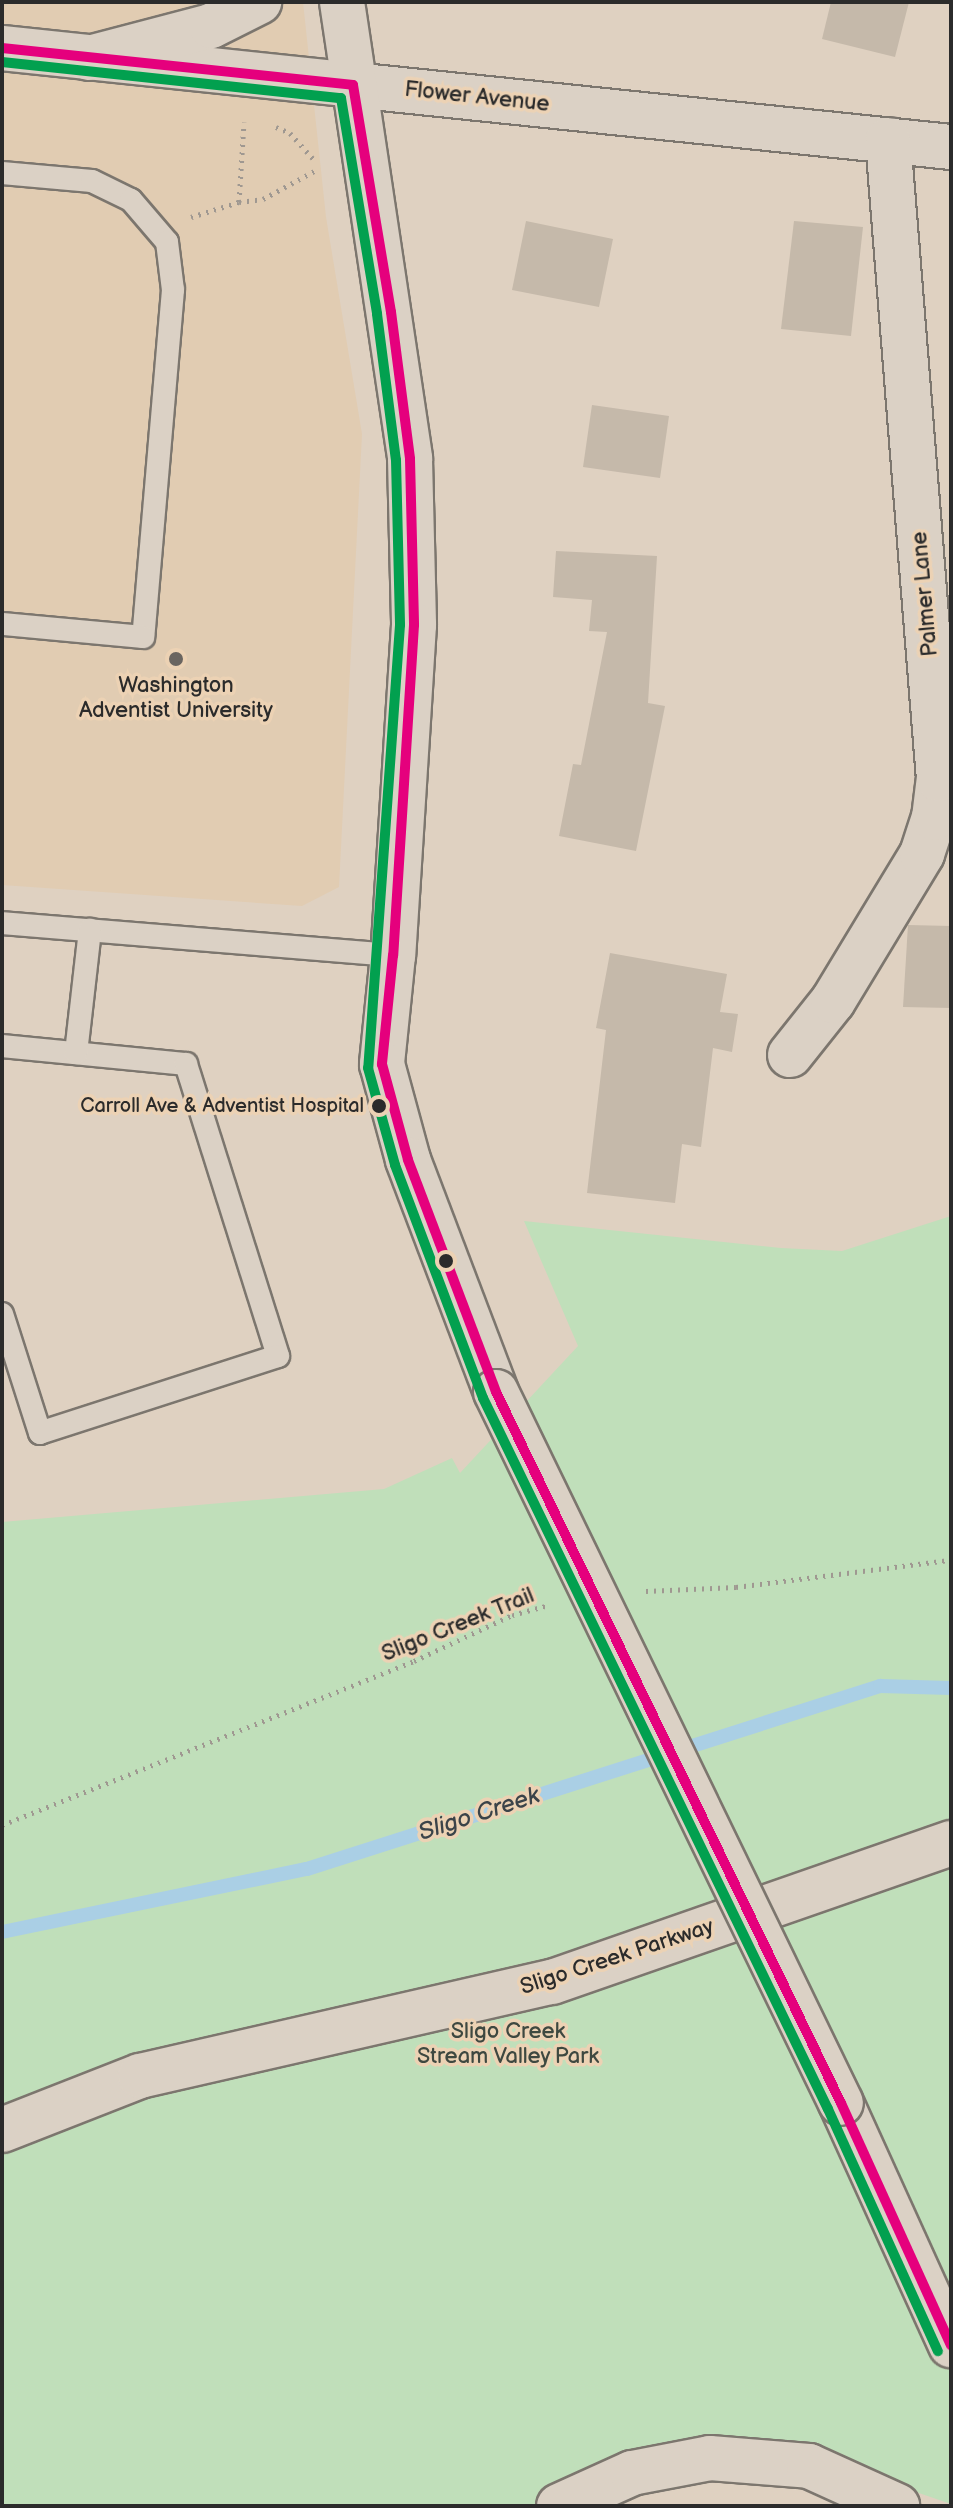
<!DOCTYPE html>
<html>
<head>
<meta charset="utf-8">
<style>
	body { margin:0 }
	#map { position:relative; width:953px; height:2508px; overflow:hidden; background:#dfd1c1; font-family:"Balsamiq Sans",sans-serif }
	div>[style] { position:absolute }
	[style*='--x'] { left:calc(var(--x)*1px); top:calc(var(--y)*1px); width:calc(var(--w)*1px); rotate:calc(var(--a)*1deg) }
	.built>* { inset:0; background:#e1ccb2 }
	.green>* { inset:0; background:#c0dfba }
	.stream>* { height:14px; margin:-7px; padding:0 7px; transform-origin:7px; border-radius:7px; background:#aacfe5 }
	.building>* { inset:0; background:#c5b9aa }
	.path>* { height:5px; margin-top:-2.5px; transform-origin:0; background:repeating-linear-gradient(90deg,#9f9891 0 2px,transparent 0 8px) }
	.roads { filter:drop-shadow(2px 0 #7c766e) drop-shadow(-2px 0 #7c766e) drop-shadow(0 2px #7c766e) drop-shadow(0 -2px #7c766e) }
	.service>* { height:22px; margin:-11px; padding:0 11px; transform-origin:11px; border-radius:11px; background:#dbd1c5 }
	.minor>* { height:44px; margin:-22px; padding:0 22px; transform-origin:22px; border-radius:22px; background:#dbd1c5 }
	.tertiary>* { height:44px; margin:-22px; padding:0 22px; transform-origin:22px; border-radius:22px; background:#dbd1c5 }
	.secondary>* { height:44px; margin:-22px; padding:0 22px; transform-origin:22px; border-radius:22px; background:#dbd1c5 }
	.bridges { filter:drop-shadow(2px 0 #7c766e) drop-shadow(-2px 0 #7c766e) drop-shadow(0 2px #7c766e) drop-shadow(0 -2px #7c766e) }
	.secondary-bridge>* { height:44px; margin:-22px; padding:0 22px; transform-origin:22px; border-radius:22px; background:#dbd1c5 }
	.bus-1>* { height:10px; margin:-5px; padding:0 5px; transform-origin:5px; border-radius:5px; background:#e5007d }
	.bus-2>* { height:10px; margin:-5px; padding:0 5px; transform-origin:5px; border-radius:5px; background:#02a04f }
	.dots>* { width:22px; height:22px; translate:-50% -50%; box-sizing:border-box; border:4px solid #ecd2b4; border-radius:50% }
	span { translate:-50% -50%; white-space:nowrap; text-align:center; line-height:1.15; -webkit-text-stroke:7px #ecd2b4; paint-order:stroke }
	.bus-label { font-size:20px; color:#2b2b2b }
	.right { translate:-100% -50%; text-align:right }
	.street-label { font-size:22px; color:#2b2b2b }
	.poi-label { font-size:22px; color:#2b2b2b }
	.park-label { font-size:22px; color:#3e4840 }
	.water-label { font-size:24px; color:#3b4349; font-style:italic }
	.frame { position:absolute; inset:0; border:4px solid #2b2b2b; pointer-events:none }
</style>
</head>
<body>
<div id="map">
	<div class="built">
		<i style="clip-path:polygon(2px 2px,303px 2px,326px 217px,362px 434px,339px 887px,302px 906px,2px 885px)"></i>
	</div>
	<div class="green">
		<i style="clip-path:polygon(951px 1216px,951px 2504px,781px 2446px,557px 2506px,2px 2506px,2px 1522px,384px 1489px,452px 1458px,460px 1473px,578px 1346px,524px 1221px,781px 1248px,842px 1251px)"></i>
	</div>
	<div class="stream">
		<i style="--x:2;--y:1932;--w:311;--a:-11.7"></i>
		<i style="--x:307;--y:1869;--w:602;--a:-17.71"></i>
		<i style="--x:880;--y:1686;--w:71;--a:1.6"></i>
	</div>
	<div class="building">
		<i style="clip-path:polygon(831px 2px,909px 2px,895px 57px,822px 39px)"></i>
		<i style="clip-path:polygon(526px 221px,613px 239px,599px 307px,512px 290px)"></i>
		<i style="clip-path:polygon(794px 221px,863px 227px,851px 336px,781px 329px)"></i>
		<i style="clip-path:polygon(592px 405px,669px 416px,660px 478px,583px 467px)"></i>
		<i style="clip-path:polygon(556px 551px,657px 556px,648px 703px,665px 706px,636px 851px,559px 836px,573px 764px,581px 765px,607px 632px,589px 631px,592px 600px,553px 597px)"></i>
		<i style="clip-path:polygon(908px 925px,951px 926px,951px 1008px,903px 1007px)"></i>
		<i style="clip-path:polygon(610px 953px,727px 974px,720px 1012px,738px 1014px,732px 1052px,713px 1048px,701px 1147px,682px 1144px,675px 1203px,587px 1193px,606px 1030px,596px 1028px)"></i>
	</div>
	<div class="path">
		<i style="--x:276;--y:127;--w:15;--a:23"></i>
		<i style="--x:290;--y:133;--w:39;--a:48"></i>
		<i style="--x:239;--y:202;--w:24;--a:-7"></i>
		<i style="--x:263;--y:199;--w:63;--a:-28.6"></i>
		<i style="--x:191;--y:217;--w:50;--a:-17.4"></i>
		<i style="--x:239;--y:202;--w:80;--a:-86.4"></i>
		<i style="--x:646;--y:1591;--w:90;--a:-2.5"></i>
		<i style="--x:736;--y:1587;--w:217;--a:-7.2"></i>
		<i style="--x:2;--y:1825;--w:443;--a:-21.7"></i>
		<i style="--x:414;--y:1661;--w:108;--a:-25.1"></i>
		<i style="--x:512;--y:1615;--w:35;--a:-15"></i>
	</div>
	<div class="roads">
		<div class="service">
			<i style="--x:2;--y:173;--w:90;--a:5.1"></i>
			<i style="--x:92;--y:181;--w:43;--a:26"></i>
			<i style="--x:131;--y:200;--w:55;--a:49.4"></i>
			<i style="--x:167;--y:242;--w:48;--a:82.9"></i>
			<i style="--x:173;--y:290;--w:348;--a:94.9"></i>
			<i style="--x:143;--y:637;--w:142;--a:-174.7"></i>
			<i style="--x:2;--y:923;--w:392;--a:4.7"></i>
			<i style="--x:2;--y:1046;--w:185;--a:5.6"></i>
			<i style="--x:186;--y:1064;--w:306;--a:72.5"></i>
			<i style="--x:278;--y:1356;--w:250;--a:162.1"></i>
			<i style="--x:40;--y:1433;--w:125;--a:-107.7"></i>
			<i style="--x:76;--y:1053;--w:124;--a:-83.5"></i>
		</div>
		<div class="minor">
			<i style="--x:353;--y:85;--w:601;--a:5.92"></i>
			<i style="--x:790;--y:1055;--w:69;--a:-51.5"></i>
			<i style="--x:833;--y:1001;--w:172;--a:-58.8"></i>
			<i style="--x:922;--y:854;--w:38;--a:-72"></i>
			<i style="--x:934;--y:818;--w:39;--a:-83"></i>
			<i style="--x:939;--y:779;--w:641;--a:-94.56"></i>
			<i style="--x:559;--y:2506;--w:80;--a:-24.3"></i>
			<i style="--x:632;--y:2473;--w:79;--a:-10.9"></i>
			<i style="--x:710;--y:2458;--w:99;--a:4.6"></i>
			<i style="--x:809;--y:2466;--w:97;--a:24.4"></i>
		</div>
		<div class="tertiary">
			<i style="--x:2;--y:48;--w:353;--a:6"></i>
			<i style="--x:2;--y:2130;--w:148;--a:-21.4"></i>
			<i style="--x:140;--y:2076;--w:423;--a:-12.9"></i>
			<i style="--x:552;--y:1982;--w:423;--a:-19.2"></i>
		</div>
		<div class="secondary">
			<i style="--x:342;--y:2;--w:462;--a:81.5"></i>
			<i style="--x:410;--y:459;--w:166;--a:88.6"></i>
			<i style="--x:414;--y:625;--w:331;--a:93.6"></i>
			<i style="--x:393;--y:955;--w:110;--a:95.8"></i>
			<i style="--x:382;--y:1064;--w:99;--a:74.8"></i>
			<i style="--x:408;--y:1160;--w:248;--a:69.2"></i>
			<i style="--x:89;--y:58;--w:126;--a:-14.7"></i>
			<i style="--x:211;--y:26;--w:54;--a:-26.6"></i>
			<i style="--x:841;--y:2103;--w:266;--a:65.6"></i>
		</div>
	</div>
	<div class="bridges">
		<div class="secondary-bridge">
			<i style="--x:496;--y:1392;--w:790;--a:64.12"></i>
		</div>
	</div>
	<div class="bus-1">
		<i style="--x:2;--y:48;--w:353;--a:6"></i>
		<i style="--x:353;--y:85;--w:230;--a:80.5"></i>
		<i style="--x:391;--y:312;--w:148;--a:82.6"></i>
		<i style="--x:410;--y:459;--w:166;--a:88.6"></i>
		<i style="--x:414;--y:625;--w:331;--a:93.6"></i>
		<i style="--x:393;--y:955;--w:110;--a:95.8"></i>
		<i style="--x:382;--y:1064;--w:99;--a:74.8"></i>
		<i style="--x:408;--y:1160;--w:248;--a:69.2"></i>
		<i style="--x:496;--y:1392;--w:790;--a:64.12"></i>
		<i style="--x:841;--y:2103;--w:266;--a:65.6"></i>
	</div>
	<div class="bus-2">
		<i style="--x:2;--y:62;--w:341;--a:6.1"></i>
		<i style="--x:341;--y:98;--w:219;--a:80.5"></i>
		<i style="--x:377;--y:314;--w:147;--a:82.6"></i>
		<i style="--x:396;--y:460;--w:165;--a:88.6"></i>
		<i style="--x:400;--y:625;--w:444;--a:94.1"></i>
		<i style="--x:368;--y:1068;--w:101;--a:74.4"></i>
		<i style="--x:395;--y:1165;--w:249;--a:69.3"></i>
		<i style="--x:483;--y:1398;--w:790;--a:64.12"></i>
		<i style="--x:828;--y:2109;--w:266;--a:65.6"></i>
	</div>
	<div class="dots">
		<i style="left:176px;top:659px;background:#6a6560"></i>
		<i style="left:379px;top:1106px;background:#2b2b2b"></i>
		<i style="left:446px;top:1261px;background:#2b2b2b"></i>
	</div>
	<div class="bus-label">
		<span class="right" style="left:364px;top:1106px">Carroll Ave &amp; Adventist Hospital</span>
	</div>
	<div class="street-label">
		<span style="left:477px;top:97px;rotate:6deg">Flower Avenue</span>
		<span style="left:925px;top:594px;rotate:-95deg">Palmer Lane</span>
		<span style="left:458px;top:1625px;rotate:-22deg">Sligo Creek Trail</span>
		<span style="left:617px;top:1957px;rotate:-18deg">Sligo Creek Parkway</span>
	</div>
	<div class="poi-label">
		<span style="left:176px;top:698px">Washington<br>Adventist University</span>
	</div>
	<div class="park-label">
		<span style="left:508px;top:2044px">Sligo Creek<br>Stream Valley Park</span>
	</div>
	<div class="water-label">
		<span style="left:479px;top:1814px;rotate:-18deg">Sligo Creek</span>
	</div>
	<div class="frame"></div>
</div>
</body>
</html>
